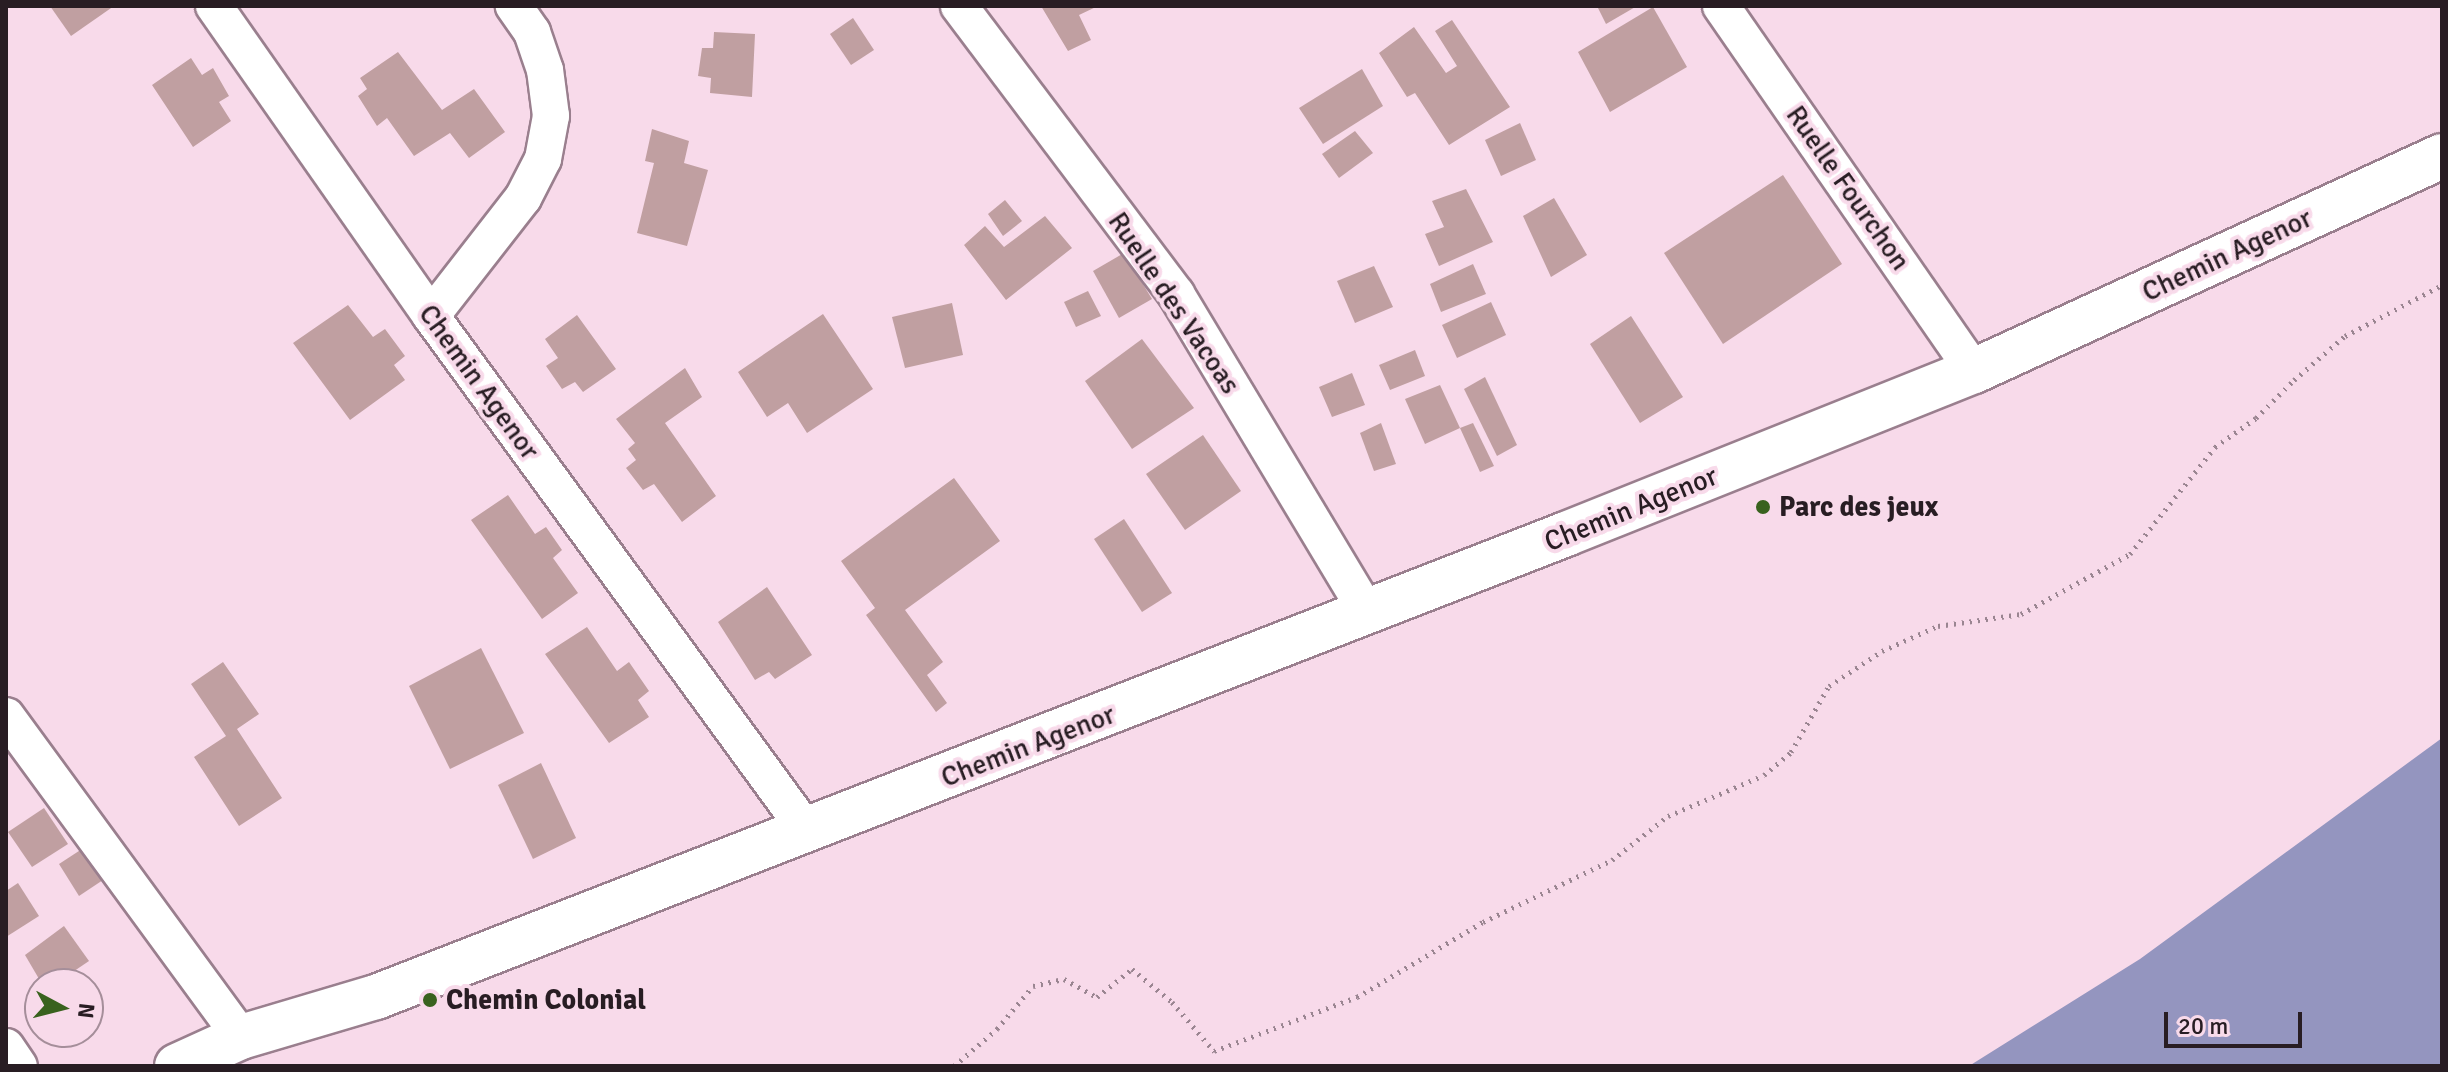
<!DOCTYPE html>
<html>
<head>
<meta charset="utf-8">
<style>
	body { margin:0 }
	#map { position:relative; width:2448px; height:1072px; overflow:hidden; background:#f8daea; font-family:Signika,sans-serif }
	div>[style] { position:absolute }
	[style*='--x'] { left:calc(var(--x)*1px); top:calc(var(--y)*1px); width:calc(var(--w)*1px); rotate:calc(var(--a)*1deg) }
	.water>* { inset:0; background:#9495bf }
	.building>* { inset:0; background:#c09fa1 }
	.path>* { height:5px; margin-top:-2.5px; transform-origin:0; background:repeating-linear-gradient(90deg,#9a8591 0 2px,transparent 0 8px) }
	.roads { filter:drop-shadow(2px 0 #9a7f8e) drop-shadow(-2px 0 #9a7f8e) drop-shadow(0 2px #9a7f8e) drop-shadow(0 -2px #9a7f8e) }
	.street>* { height:36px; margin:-18px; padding:0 18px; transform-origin:18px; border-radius:18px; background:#fff }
	.secondary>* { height:44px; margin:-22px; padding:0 22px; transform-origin:22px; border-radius:22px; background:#fff }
	.dots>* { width:22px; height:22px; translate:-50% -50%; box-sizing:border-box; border:4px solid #f8daea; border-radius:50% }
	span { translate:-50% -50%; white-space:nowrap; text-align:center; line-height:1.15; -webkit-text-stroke:8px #f8daea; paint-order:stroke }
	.street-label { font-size:28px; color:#281d23 }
	.poi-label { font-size:28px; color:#281d23; font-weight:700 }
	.left { translate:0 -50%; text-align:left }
	.frame { position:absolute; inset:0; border:8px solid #281d23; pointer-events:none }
	.north { position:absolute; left:24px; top:968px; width:80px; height:80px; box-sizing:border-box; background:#f8daea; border:2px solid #a58e9a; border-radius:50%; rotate:97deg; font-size:22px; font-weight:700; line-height:32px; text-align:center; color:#281d23 }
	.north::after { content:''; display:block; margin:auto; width:28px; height:36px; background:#39621e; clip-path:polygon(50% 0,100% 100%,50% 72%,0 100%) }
	.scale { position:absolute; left:2164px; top:1012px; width:138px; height:36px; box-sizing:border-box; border:4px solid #281d23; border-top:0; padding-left:10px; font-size:24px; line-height:28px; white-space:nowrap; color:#281d23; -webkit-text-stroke:6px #f8daea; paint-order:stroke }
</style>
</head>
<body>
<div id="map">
	<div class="water">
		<i style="clip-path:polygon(2442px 738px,2442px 1066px,1969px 1066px,2140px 959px)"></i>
	</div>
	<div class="building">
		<i style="clip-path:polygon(50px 6px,114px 6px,71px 36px)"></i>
		<i style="clip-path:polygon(1041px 6px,1098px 6px,1079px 15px,1091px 40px,1068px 51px)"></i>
		<i style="clip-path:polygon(1597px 6px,1637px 6px,1606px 24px)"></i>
		<i style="clip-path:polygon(1653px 7px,1687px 67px,1610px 112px,1578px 52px)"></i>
		<i style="clip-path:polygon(853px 18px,874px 50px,851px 65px,830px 34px)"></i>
		<i style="clip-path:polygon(1452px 20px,1510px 107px,1449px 145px,1415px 93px,1407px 97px,1379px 53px,1414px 27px,1446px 73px,1457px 66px,1435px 31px)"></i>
		<i style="clip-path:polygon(714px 32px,755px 34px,752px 97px,710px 93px,711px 78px,698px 76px,702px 48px,713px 48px)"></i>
		<i style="clip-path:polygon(398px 52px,442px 110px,474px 89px,505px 132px,469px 158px,450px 133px,414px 156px,387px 118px,377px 126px,358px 96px,367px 89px,360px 78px)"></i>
		<i style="clip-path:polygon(191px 58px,202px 75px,213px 68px,229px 96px,219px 102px,231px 121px,193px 147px,152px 85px)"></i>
		<i style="clip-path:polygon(1362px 69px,1383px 106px,1323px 144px,1299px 108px)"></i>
		<i style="clip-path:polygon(1520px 123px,1536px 160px,1501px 176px,1485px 140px)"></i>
		<i style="clip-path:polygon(652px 129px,689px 141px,684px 163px,708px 170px,687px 246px,637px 233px,654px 163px,645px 161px)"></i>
		<i style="clip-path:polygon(1355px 131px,1373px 153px,1339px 178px,1322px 154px)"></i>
		<i style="clip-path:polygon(1783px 175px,1842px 264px,1723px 344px,1664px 253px)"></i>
		<i style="clip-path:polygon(1466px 189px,1493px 242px,1439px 266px,1425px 234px,1444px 227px,1432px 201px)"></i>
		<i style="clip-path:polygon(1554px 198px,1587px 255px,1551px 277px,1523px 216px)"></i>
		<i style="clip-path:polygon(1005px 200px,1022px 221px,1003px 236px,988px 214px)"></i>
		<i style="clip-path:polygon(1045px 216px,1072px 248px,1006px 300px,964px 245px,985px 226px,1004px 247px)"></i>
		<i style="clip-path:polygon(1124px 253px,1152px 299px,1119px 318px,1093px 271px)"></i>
		<i style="clip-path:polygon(1473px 264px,1486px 294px,1441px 312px,1430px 284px)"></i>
		<i style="clip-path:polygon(1374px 266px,1393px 307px,1355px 323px,1337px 281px)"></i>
		<i style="clip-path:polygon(1088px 291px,1101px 316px,1076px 327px,1064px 302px)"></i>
		<i style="clip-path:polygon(1491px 302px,1506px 335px,1457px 358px,1442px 325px)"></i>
		<i style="clip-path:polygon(952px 303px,963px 355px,905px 368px,892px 317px)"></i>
		<i style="clip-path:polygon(348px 305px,373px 337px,385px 329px,405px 356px,394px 365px,405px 380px,350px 420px,293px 343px)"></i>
		<i style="clip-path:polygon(823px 314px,873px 389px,807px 433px,788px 403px,767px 417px,738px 372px)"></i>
		<i style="clip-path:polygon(577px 315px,616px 369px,583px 392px,575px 382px,562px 389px,546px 366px,558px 358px,545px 339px)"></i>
		<i style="clip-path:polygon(1631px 316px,1683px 397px,1640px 423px,1590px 344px)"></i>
		<i style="clip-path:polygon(1142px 339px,1194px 408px,1132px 449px,1085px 381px)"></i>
		<i style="clip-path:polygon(1415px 350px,1425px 376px,1390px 390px,1379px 365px)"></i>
		<i style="clip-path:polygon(685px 368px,702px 397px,665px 423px,716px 496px,682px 522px,654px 484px,643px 490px,626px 468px,636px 460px,628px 449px,635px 443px,616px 419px)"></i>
		<i style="clip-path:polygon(1352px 373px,1365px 405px,1332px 417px,1319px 387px)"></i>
		<i style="clip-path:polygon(1485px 377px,1517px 445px,1497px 456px,1464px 389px)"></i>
		<i style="clip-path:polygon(1440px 385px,1460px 428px,1425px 444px,1405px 399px)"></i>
		<i style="clip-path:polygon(1381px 423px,1396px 464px,1374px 471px,1360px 433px)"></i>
		<i style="clip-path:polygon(1473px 423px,1494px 466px,1480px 472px,1460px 428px)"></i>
		<i style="clip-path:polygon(1203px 435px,1241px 491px,1185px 530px,1146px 474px)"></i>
		<i style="clip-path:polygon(954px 478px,1000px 541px,905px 610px,943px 662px,927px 675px,947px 703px,936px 712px,866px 615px,875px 608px,841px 561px)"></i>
		<i style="clip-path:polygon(508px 495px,535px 534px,546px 527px,562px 550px,553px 558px,578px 593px,542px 619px,471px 520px)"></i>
		<i style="clip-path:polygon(1124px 519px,1172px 593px,1142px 612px,1094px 539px)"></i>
		<i style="clip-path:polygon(767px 587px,812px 655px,775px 679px,769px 672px,755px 680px,718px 622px)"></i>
		<i style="clip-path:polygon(587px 627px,617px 671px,629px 662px,649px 691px,638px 700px,649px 717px,609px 743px,545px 654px)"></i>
		<i style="clip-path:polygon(481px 648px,524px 733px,450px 769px,409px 686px)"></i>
		<i style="clip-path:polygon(223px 662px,259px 714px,237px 729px,282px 798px,239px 826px,194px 757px,226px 736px,191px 684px)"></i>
		<i style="clip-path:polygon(541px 763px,576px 838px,533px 859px,498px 785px)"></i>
		<i style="clip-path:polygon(44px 808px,68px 844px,32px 867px,8px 832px)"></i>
		<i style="clip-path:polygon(82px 849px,103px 880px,79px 896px,59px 864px)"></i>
		<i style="clip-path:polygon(18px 883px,39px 916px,6px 937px,6px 891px)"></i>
		<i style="clip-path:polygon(64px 926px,89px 961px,55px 984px,42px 984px,25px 955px)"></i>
	</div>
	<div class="path">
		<i style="--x:954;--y:1066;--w:57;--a:-40.7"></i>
		<i style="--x:997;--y:1029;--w:56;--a:-50.1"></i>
		<i style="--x:1033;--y:986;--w:32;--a:-13"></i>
		<i style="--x:1064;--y:979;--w:38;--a:29"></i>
		<i style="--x:1097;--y:997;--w:45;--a:-38.7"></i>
		<i style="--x:1132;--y:969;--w:52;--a:39.5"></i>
		<i style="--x:1172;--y:1002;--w:65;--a:49.4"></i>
		<i style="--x:1214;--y:1051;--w:153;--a:-20.7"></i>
		<i style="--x:1357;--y:997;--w:147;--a:-30.8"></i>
		<i style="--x:1483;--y:922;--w:143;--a:-25.7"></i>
		<i style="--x:1612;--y:860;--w:71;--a:-38.2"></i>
		<i style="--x:1668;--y:816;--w:104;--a:-23.1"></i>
		<i style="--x:1764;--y:775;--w:35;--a:-40"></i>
		<i style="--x:1791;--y:752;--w:76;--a:-60.1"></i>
		<i style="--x:1829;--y:686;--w:64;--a:-33.4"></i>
		<i style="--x:1882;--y:651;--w:61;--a:-24.1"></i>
		<i style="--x:1938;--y:626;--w:84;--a:-8.2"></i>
		<i style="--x:2021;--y:614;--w:124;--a:-28.8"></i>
		<i style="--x:2130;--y:554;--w:137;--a:-51.5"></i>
		<i style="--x:2215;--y:447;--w:50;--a:-35.3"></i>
		<i style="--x:2256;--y:418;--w:54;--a:-45"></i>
		<i style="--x:2294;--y:380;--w:67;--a:-40.8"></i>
		<i style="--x:2345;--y:336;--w:110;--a:-27.7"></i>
	</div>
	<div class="roads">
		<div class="street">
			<i style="--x:214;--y:6;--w:378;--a:55"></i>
			<i style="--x:431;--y:316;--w:638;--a:53.87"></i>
			<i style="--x:959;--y:6;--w:361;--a:53"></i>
			<i style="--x:1176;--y:294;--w:373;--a:59"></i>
			<i style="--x:1721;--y:6;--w:444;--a:55.3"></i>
			<i style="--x:431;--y:316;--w:150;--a:-52.1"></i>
			<i style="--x:523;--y:198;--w:44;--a:-62.9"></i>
			<i style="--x:543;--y:159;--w:44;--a:-79.5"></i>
			<i style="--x:551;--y:116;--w:46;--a:-97.4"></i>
			<i style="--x:545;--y:70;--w:40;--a:-108.9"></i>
			<i style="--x:532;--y:32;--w:32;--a:-125"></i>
			<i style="--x:6;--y:716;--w:398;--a:53.8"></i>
			<i style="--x:6;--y:1047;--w:23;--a:56"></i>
		</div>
		<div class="secondary">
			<i style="--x:177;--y:1066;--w:70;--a:-24.4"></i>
			<i style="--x:241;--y:1037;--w:141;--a:-16.5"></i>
			<i style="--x:376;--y:997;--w:1277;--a:-21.26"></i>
			<i style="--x:1566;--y:534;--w:439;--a:-21.8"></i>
			<i style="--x:1974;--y:371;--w:515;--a:-24.67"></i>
		</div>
	</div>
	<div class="dots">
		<i style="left:1763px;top:507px;background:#39621e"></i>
		<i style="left:430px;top:1000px;background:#39621e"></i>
	</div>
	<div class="street-label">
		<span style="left:1848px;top:188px;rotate:55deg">Ruelle Fourchon</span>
		<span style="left:2227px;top:255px;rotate:-25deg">Chemin Agenor</span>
		<span style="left:1174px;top:303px;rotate:56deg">Ruelle des Vacoas</span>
		<span style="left:479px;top:382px;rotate:54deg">Chemin Agenor</span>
		<span style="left:1631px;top:509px;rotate:-22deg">Chemin Agenor</span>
		<span style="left:1028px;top:746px;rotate:-21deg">Chemin Agenor</span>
	</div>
	<div class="poi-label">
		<span class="left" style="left:1779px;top:507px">Parc des jeux</span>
		<span class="left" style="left:446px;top:1000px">Chemin Colonial</span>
	</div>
	<div class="frame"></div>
	<div class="north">N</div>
	<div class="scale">20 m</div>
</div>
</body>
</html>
